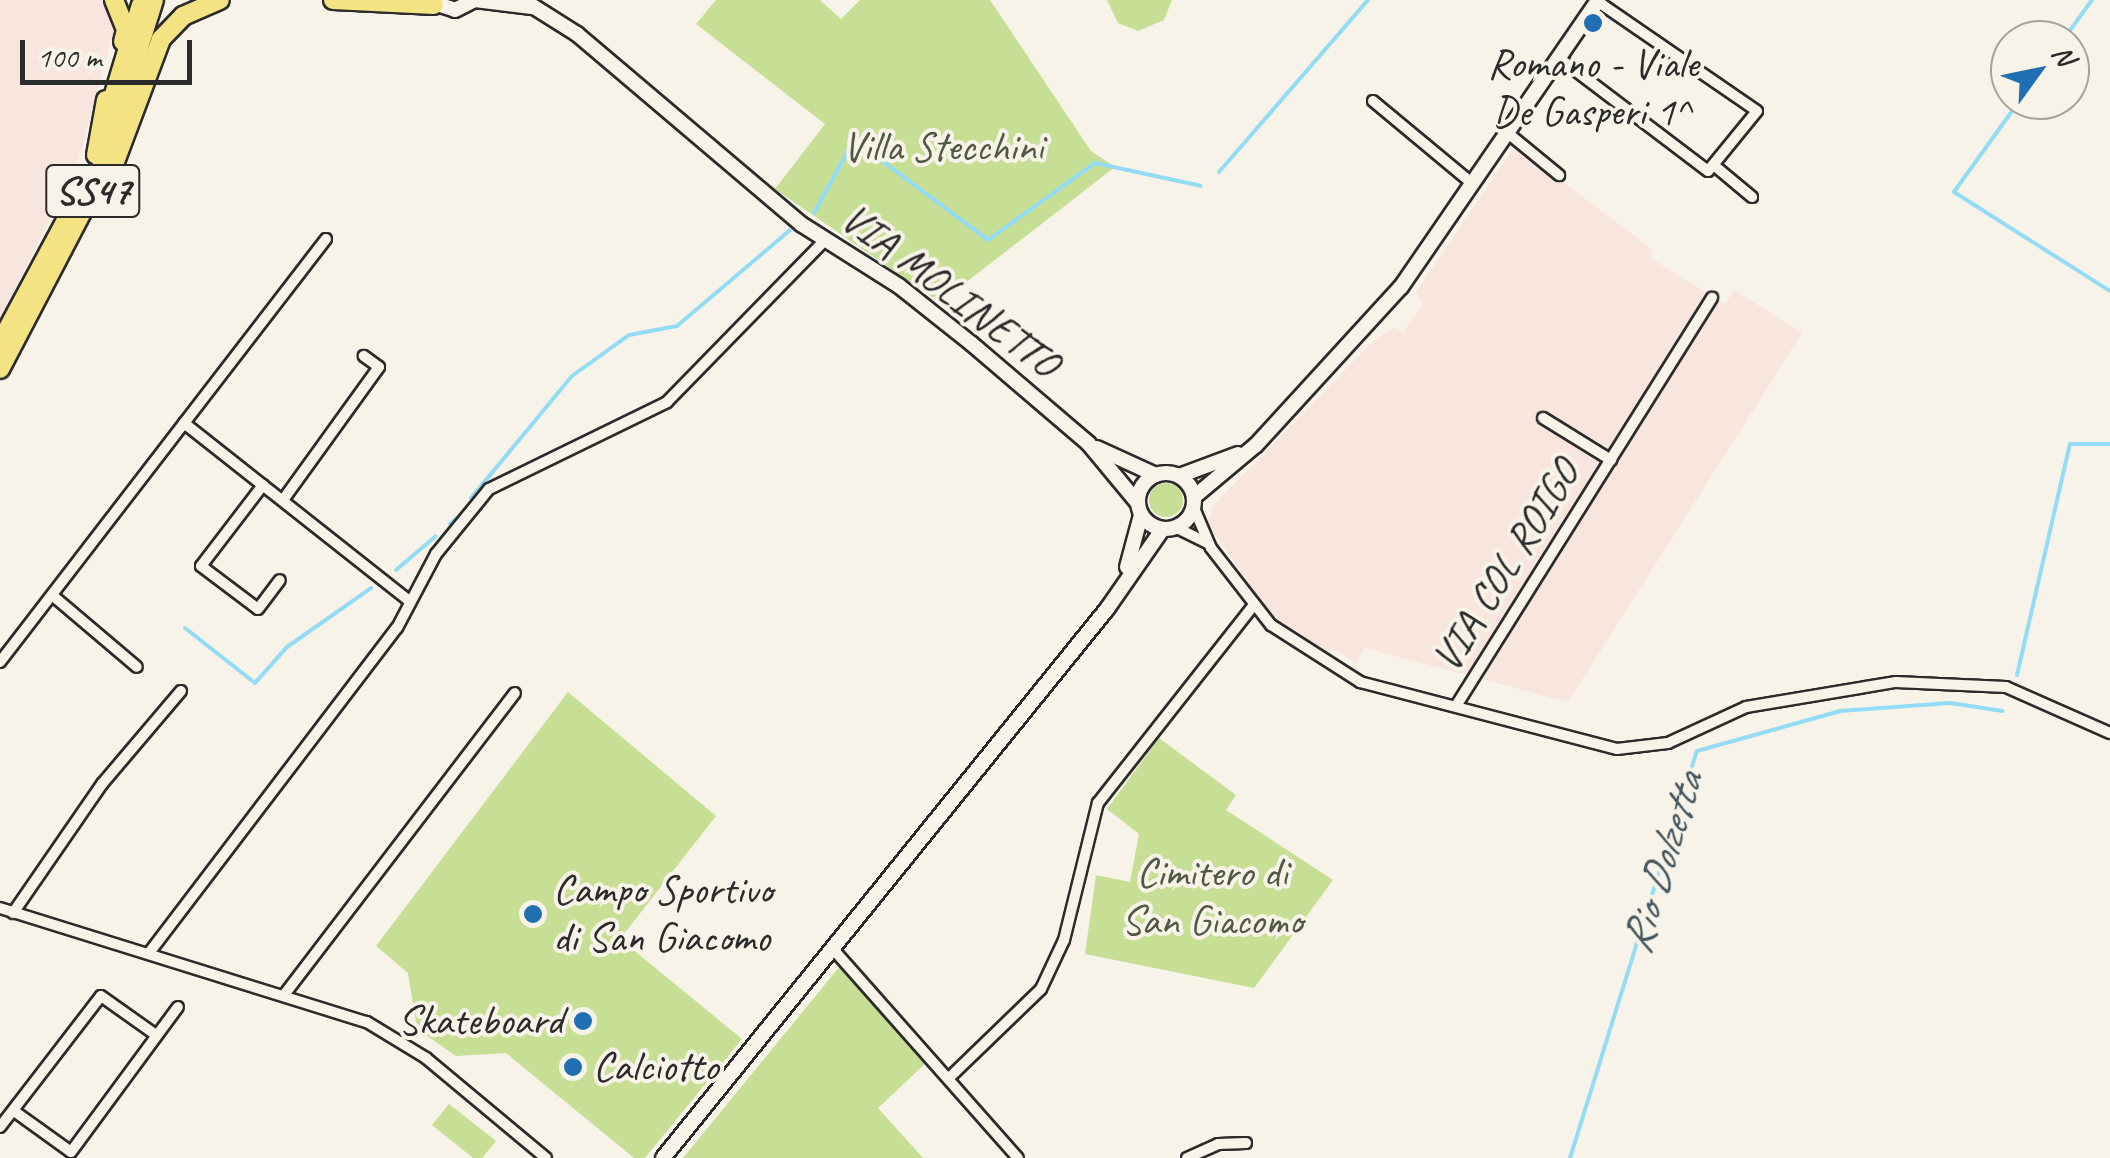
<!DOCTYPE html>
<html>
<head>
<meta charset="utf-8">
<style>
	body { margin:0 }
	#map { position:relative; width:2110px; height:1158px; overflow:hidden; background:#f7f3e8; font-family:Caveat,sans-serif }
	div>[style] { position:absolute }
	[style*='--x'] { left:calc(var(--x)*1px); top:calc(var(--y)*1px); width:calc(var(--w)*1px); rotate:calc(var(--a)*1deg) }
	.built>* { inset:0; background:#f8e6de }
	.green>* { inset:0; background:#c6df95 }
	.round { border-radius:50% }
	.stream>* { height:4px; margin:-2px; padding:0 2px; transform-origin:2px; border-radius:2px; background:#94dcf6 }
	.roads { filter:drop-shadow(2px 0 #2b2b2b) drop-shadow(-2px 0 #2b2b2b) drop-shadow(0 2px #2b2b2b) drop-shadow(0 -2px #2b2b2b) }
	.minor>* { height:10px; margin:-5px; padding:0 5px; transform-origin:5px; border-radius:5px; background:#f7f3e8 }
	.secondary>* { height:14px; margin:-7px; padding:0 7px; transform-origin:7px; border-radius:7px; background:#f7f3e8 }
	.secondary>.ring { margin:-7px; padding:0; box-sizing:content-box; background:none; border:14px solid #f7f3e8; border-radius:50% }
	.trunk>* { height:18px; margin:-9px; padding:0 9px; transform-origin:9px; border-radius:9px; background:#f4e382 }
	.dots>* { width:28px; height:28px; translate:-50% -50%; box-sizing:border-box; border:5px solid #f7f3e8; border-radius:50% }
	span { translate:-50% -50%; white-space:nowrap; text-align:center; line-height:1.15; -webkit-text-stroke:8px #f7f3e8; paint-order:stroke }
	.shield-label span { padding:2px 8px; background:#f7f3e8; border:2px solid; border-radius:8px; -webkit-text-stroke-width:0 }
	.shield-label { font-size:40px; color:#2b2b2b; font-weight:700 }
	.poi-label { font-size:42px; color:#2b2b2b }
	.left { translate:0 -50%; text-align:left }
	.right { translate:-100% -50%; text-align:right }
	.park-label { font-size:42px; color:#525846 }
	.street-label { font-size:42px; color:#2b2b2b }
	.water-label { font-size:45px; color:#45575e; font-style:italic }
	.north { position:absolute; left:1990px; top:20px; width:100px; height:100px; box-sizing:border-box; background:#f7f3e8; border:2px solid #a5a39c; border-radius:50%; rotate:57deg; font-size:28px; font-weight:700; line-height:40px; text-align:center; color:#2b2b2b }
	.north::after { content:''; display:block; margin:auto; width:35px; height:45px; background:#1f6fb2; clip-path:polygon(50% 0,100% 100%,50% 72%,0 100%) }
	.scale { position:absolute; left:20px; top:40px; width:172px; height:45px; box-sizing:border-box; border:5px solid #2b2b2b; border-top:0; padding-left:12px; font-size:30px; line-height:35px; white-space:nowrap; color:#2b2b2b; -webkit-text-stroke:8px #f7f3e8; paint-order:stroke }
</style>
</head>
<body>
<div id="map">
	<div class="built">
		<i style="clip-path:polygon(0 0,107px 0,114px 30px,78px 162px,0 319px)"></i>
		<i style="clip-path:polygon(1515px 146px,1653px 250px,1650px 258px,1725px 304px,1734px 290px,1802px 333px,1568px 702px,1365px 648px,1355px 663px,1336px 650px,1322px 653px,1271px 614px,1207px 524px,1213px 506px,1369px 345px,1394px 327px,1403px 332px,1423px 304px,1416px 292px)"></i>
	</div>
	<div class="green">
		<i style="clip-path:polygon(716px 0,820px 0,841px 19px,860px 0,990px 0,1091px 151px,1115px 167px,951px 294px,932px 297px,775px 189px,825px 124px,696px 24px)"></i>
		<i style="clip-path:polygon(1107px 0,1172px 0,1164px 20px,1138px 31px,1118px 23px)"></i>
		<i class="round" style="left:1149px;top:483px;width:34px;height:34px"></i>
		<i style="clip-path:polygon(568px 692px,716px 816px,620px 939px,742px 1039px,645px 1158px,634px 1158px,506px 1053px,456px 1056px,417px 1029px,408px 973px,376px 946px)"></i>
		<i style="clip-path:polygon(1159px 738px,1236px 795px,1226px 810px,1333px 880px,1254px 988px,1085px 954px,1096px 875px,1130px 882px,1139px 834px,1107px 809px)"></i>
		<i style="clip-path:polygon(840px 966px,928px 1061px,878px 1108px,923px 1158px,683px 1158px)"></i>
		<i style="clip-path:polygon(449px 1104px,496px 1141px,482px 1158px,473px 1158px,432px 1125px)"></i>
	</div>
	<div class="stream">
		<i style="--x:2063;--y:40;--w:49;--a:-54.1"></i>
		<i style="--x:2020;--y:100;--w:113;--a:125.7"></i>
		<i style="--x:1954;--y:192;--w:185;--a:32.4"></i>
		<i style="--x:1219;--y:172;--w:228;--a:-49.1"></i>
		<i style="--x:814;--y:213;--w:83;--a:-61.3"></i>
		<i style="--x:854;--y:140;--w:167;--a:36.7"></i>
		<i style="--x:988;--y:240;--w:132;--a:-35.7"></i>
		<i style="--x:1095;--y:163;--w:108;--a:12.2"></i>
		<i style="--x:471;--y:498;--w:158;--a:-50.4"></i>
		<i style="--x:572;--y:376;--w:70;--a:-35.7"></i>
		<i style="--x:629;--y:335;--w:49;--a:-10.6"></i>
		<i style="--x:677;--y:326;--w:148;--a:-40.3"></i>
		<i style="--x:450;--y:524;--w:20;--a:-41"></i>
		<i style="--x:396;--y:570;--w:52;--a:-40.4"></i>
		<i style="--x:185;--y:628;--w:89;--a:38.2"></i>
		<i style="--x:255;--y:683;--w:48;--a:-48.4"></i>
		<i style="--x:287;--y:647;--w:103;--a:-35.1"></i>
		<i style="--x:2017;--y:675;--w:237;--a:-77.1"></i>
		<i style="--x:2070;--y:444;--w:40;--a:0"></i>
		<i style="--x:1570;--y:1158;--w:426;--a:-72.7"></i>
		<i style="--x:1697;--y:751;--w:148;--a:-15.6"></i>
		<i style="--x:1840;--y:711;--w:110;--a:-4.2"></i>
		<i style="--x:1950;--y:703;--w:53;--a:8.7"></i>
	</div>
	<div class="roads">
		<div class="minor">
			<i style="--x:1559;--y:58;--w:187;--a:37.2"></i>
			<i style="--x:1708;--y:171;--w:77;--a:-50.8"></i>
			<i style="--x:1757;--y:111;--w:194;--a:-145.5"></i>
			<i style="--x:1373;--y:101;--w:130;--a:39.7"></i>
			<i style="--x:1509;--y:134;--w:65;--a:39.4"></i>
			<i style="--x:1716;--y:167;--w:47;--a:39.8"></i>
			<i style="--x:1543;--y:418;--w:80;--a:31.7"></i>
			<i style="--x:184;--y:423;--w:285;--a:38.3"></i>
			<i style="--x:263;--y:485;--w:102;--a:127.4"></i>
			<i style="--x:201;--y:566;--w:71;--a:37"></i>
			<i style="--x:258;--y:609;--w:36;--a:-53"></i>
			<i style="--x:283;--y:500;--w:164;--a:-54.2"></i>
			<i style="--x:379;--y:367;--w:19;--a:-144"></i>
			<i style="--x:1194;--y:508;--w:43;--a:67"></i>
			<i style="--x:1211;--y:548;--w:98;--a:52.1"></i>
			<i style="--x:1271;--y:625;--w:106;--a:32.6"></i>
			<i style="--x:1360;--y:682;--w:266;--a:14.6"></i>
			<i style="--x:1617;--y:749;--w:51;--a:-6.7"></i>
			<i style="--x:1668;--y:743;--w:86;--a:-24.8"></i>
			<i style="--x:1746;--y:707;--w:152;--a:-9.5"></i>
			<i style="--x:1896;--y:682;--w:110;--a:2.6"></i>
			<i style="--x:2006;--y:687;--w:114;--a:23.9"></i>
			<i style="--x:1177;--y:528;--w:34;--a:26"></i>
			<i style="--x:52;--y:595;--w:111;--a:40.3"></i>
			<i style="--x:0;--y:662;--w:534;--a:-52.38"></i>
			<i style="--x:1456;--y:706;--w:482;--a:-57.9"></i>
			<i style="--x:0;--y:908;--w:384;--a:17.3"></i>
			<i style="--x:367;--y:1022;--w:69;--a:31.4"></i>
			<i style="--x:426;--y:1058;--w:156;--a:39.8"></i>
			<i style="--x:13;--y:913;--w:157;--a:-55.4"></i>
			<i style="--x:102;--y:784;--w:122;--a:-49.7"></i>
			<i style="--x:833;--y:949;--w:279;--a:48.5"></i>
			<i style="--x:149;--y:953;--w:409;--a:-52.7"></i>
			<i style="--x:397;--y:628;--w:84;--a:-62.2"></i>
			<i style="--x:436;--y:554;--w:84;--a:-50.8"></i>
			<i style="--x:489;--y:489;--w:198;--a:-26"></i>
			<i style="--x:667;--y:402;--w:228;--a:-45.7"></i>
			<i style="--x:284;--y:995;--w:380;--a:-52.6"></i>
			<i style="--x:951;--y:1076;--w:125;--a:-44"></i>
			<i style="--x:1041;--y:989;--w:54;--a:-64.9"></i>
			<i style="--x:1064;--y:940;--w:141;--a:-76.1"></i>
			<i style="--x:1098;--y:803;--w:251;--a:-51.8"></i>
			<i style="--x:14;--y:1111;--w:70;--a:35.7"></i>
			<i style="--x:71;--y:1152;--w:180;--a:-53.6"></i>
			<i style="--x:0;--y:1127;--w:165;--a:-52.4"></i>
			<i style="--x:101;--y:996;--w:67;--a:35.3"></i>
			<i style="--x:1187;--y:1158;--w:34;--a:-24"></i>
			<i style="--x:1218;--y:1144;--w:28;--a:-2"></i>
		</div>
		<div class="secondary">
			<i style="--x:475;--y:0;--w:57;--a:7"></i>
			<i style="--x:523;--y:0;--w:64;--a:32.2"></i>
			<i style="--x:577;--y:34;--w:294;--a:40.3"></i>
			<i style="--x:801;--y:224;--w:116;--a:32.3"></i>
			<i style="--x:899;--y:286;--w:93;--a:38.5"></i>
			<i style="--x:972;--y:344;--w:153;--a:40.5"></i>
			<i style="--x:1088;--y:443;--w:77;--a:50.3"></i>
			<i style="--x:428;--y:1;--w:28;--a:18"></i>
			<i style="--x:455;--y:10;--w:22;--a:-27"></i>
			<i style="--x:1097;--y:448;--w:65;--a:24.6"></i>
			<i class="ring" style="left:1138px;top:473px;width:42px;height:42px"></i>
			<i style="--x:1179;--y:476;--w:63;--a:-20.4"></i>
			<i style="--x:1194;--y:497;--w:81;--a:-40"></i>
			<i style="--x:1256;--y:445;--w:214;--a:-47.5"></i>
			<i style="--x:1401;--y:287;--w:348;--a:-55.5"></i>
			<i style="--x:1127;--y:567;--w:54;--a:-74.9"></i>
			<i style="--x:663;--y:1158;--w:706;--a:-51.04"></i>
			<i style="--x:1107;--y:609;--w:96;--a:-55.2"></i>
		</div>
		<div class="trunk">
			<i style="--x:114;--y:0;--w:32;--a:68"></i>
			<i style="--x:126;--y:30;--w:12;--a:104"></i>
			<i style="--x:333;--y:0;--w:101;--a:2.8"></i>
			<i style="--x:108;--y:114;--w:114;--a:-73.2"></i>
			<i style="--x:96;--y:155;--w:56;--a:-79.7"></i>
			<i style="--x:110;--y:175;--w:145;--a:-69.4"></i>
			<i style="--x:161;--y:39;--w:32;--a:-46"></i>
			<i style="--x:183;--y:16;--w:40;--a:-23.4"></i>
			<i style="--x:0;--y:343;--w:162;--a:-61.7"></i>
			<i style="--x:0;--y:369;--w:205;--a:-62.4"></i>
			<i style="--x:95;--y:187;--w:196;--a:-72.5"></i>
		</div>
	</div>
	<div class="dots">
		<i style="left:1593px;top:23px;background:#1f6fb2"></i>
		<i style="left:533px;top:914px;background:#1f6fb2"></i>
		<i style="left:583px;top:1021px;background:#1f6fb2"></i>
		<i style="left:573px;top:1067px;background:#1f6fb2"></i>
	</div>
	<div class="shield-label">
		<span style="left:93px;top:191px">SS47</span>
	</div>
	<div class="poi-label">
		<span style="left:1593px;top:88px">Romano - Viale<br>De Gasperi 1^</span>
		<span class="left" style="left:553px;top:914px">Campo Sportivo<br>di San Giacomo</span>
		<span class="right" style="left:563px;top:1021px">Skateboard</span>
		<span class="left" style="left:593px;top:1067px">Calciotto</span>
	</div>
	<div class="park-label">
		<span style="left:943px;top:147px">Villa Stecchini</span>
		<span style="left:1212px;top:897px">Cimitero di<br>San Giacomo</span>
	</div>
	<div class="street-label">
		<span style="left:950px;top:291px;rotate:37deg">VIA MOLINETTO</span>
		<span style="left:1506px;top:566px;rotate:-58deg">VIA COL ROIGO</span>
	</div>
	<div class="water-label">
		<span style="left:1662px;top:863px;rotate:-73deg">Rio Dolzetta</span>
	</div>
	<div class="north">N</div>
	<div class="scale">100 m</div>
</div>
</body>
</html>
